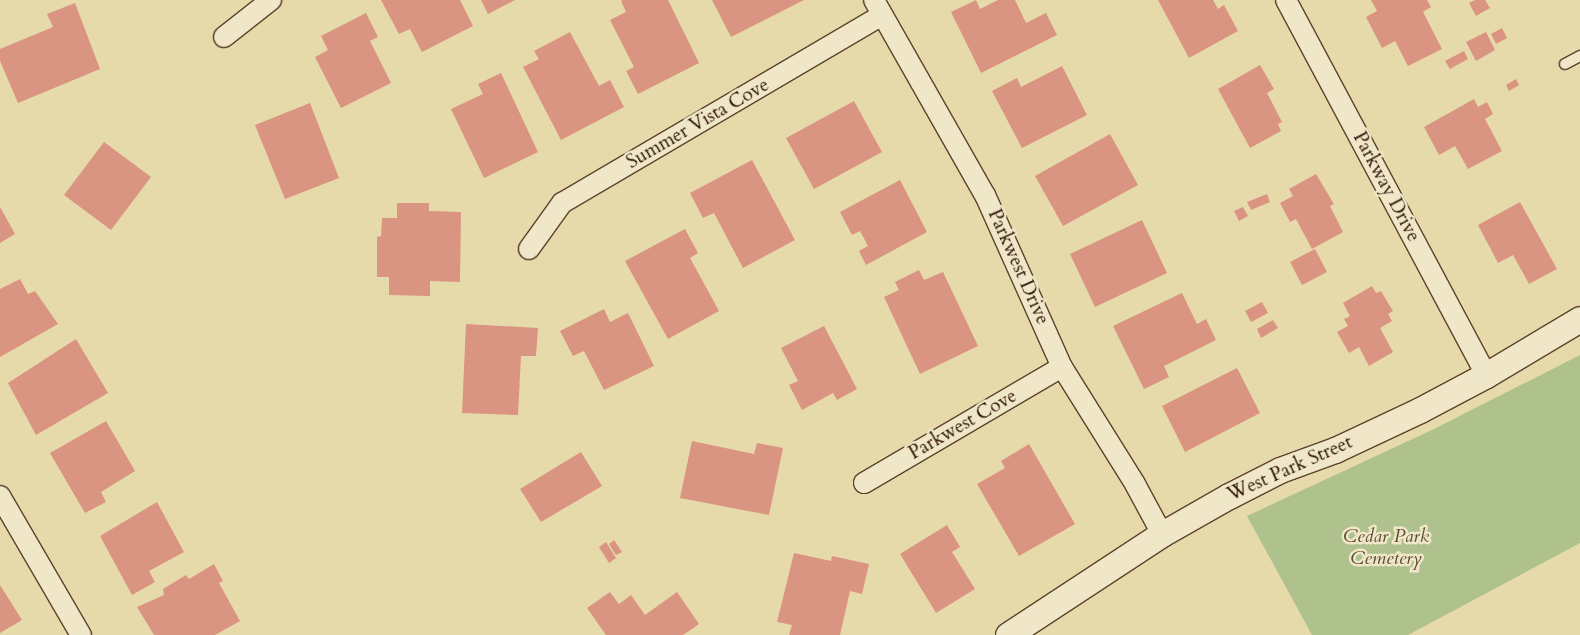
<!DOCTYPE html>
<html>
<head>
<meta charset="utf-8">
<style>
	body { margin:0 }
	#map { position:relative; width:1580px; height:635px; overflow:hidden; background:#e7daaa; font-family:Cardo,serif }
	div>[style] { position:absolute }
	[style*='--x'] { left:calc(var(--x)*1px); top:calc(var(--y)*1px); width:calc(var(--w)*1px); rotate:calc(var(--a)*1deg) }
	.green>* { inset:0; background:#afc18d }
	.building>* { inset:0; background:#da9482 }
	.roads { filter:drop-shadow(1px 0 #5c422c) drop-shadow(-1px 0 #5c422c) drop-shadow(0 1px #5c422c) drop-shadow(0 -1px #5c422c) }
	.service>* { height:10px; margin:-5px; padding:0 5px; transform-origin:5px; border-radius:5px; background:#efe7c8 }
	.minor>* { height:20px; margin:-10px; padding:0 10px; transform-origin:10px; border-radius:10px; background:#efe7c8 }
	.tertiary>* { height:25px; margin:-12.5px; padding:0 12.5px; transform-origin:12.5px; border-radius:12.5px; background:#efe7c8 }
	span { translate:-50% -50%; white-space:nowrap; text-align:center; line-height:1.15; -webkit-text-stroke:5px #efe7c8; paint-order:stroke }
	.street-label { font-size:19px; color:#2d0f02 }
	.park-label { font-size:19px; color:#5a4d33; font-style:italic }
</style>
</head>
<body>
<div id="map">
	<div class="green">
		<i style="clip-path:polygon(1580px 355px,1580px 543px,1408px 635px,1312px 635px,1247px 516px,1434px 429px)"></i>
	</div>
	<div class="building">
		<i style="clip-path:polygon(381px 0,460px 0,473px 26px,422px 52px,410px 29px,399px 34px)"></i>
		<i style="clip-path:polygon(481px 0,515px 0,488px 14px)"></i>
		<i style="clip-path:polygon(623px 0,668px 0,699px 63px,638px 94px,626px 71px,634px 67px,610px 20px,626px 12px,621px 1px)"></i>
		<i style="clip-path:polygon(712px 0,804px 0,731px 37px)"></i>
		<i style="clip-path:polygon(976px 0,980px 9px,998px 0,1015px 0,1026px 23px,1046px 13px,1057px 35px,981px 73px,951px 12px)"></i>
		<i style="clip-path:polygon(1158px 0,1213px 0,1218px 9px,1224px 5px,1238px 31px,1189px 58px)"></i>
		<i style="clip-path:polygon(1371px 0,1427px 0,1431px 7px,1423px 12px,1442px 49px,1408px 66px,1395px 41px,1382px 48px,1366px 17px,1377px 11px)"></i>
		<i style="clip-path:polygon(1475px 0,1485px 0,1490px 8px,1476px 16px,1469px 3px)"></i>
		<i style="clip-path:polygon(75px 3px,100px 69px,18px 103px,0 61px,0 49px,53px 27px,47px 14px)"></i>
		<i style="clip-path:polygon(366px 13px,378px 37px,370px 41px,391px 83px,341px 108px,315px 57px,328px 50px,321px 36px)"></i>
		<i style="clip-path:polygon(1502px 28px,1507px 38px,1496px 44px,1491px 34px)"></i>
		<i style="clip-path:polygon(570px 32px,599px 86px,610px 80px,624px 107px,561px 140px,523px 67px,539px 59px,534px 51px)"></i>
		<i style="clip-path:polygon(1486px 32px,1495px 50px,1476px 61px,1466px 42px)"></i>
		<i style="clip-path:polygon(1464px 51px,1468px 59px,1450px 69px,1445px 61px)"></i>
		<i style="clip-path:polygon(1260px 65px,1274px 89px,1267px 93px,1282px 122px,1278px 124px,1281px 131px,1250px 148px,1218px 89px)"></i>
		<i style="clip-path:polygon(1062px 66px,1087px 115px,1022px 148px,992px 91px,1017px 78px,1021px 87px)"></i>
		<i style="clip-path:polygon(501px 73px,538px 152px,484px 178px,451px 109px,483px 94px,478px 84px)"></i>
		<i style="clip-path:polygon(1516px 79px,1519px 85px,1509px 91px,1506px 85px)"></i>
		<i style="clip-path:polygon(1474px 99px,1478px 107px,1487px 102px,1493px 114px,1485px 119px,1502px 151px,1468px 169px,1455px 146px,1439px 155px,1424px 127px)"></i>
		<i style="clip-path:polygon(854px 101px,882px 152px,814px 189px,786px 138px)"></i>
		<i style="clip-path:polygon(310px 103px,339px 178px,285px 199px,255px 125px)"></i>
		<i style="clip-path:polygon(1110px 134px,1138px 185px,1063px 226px,1035px 176px)"></i>
		<i style="clip-path:polygon(104px 142px,151px 177px,111px 230px,64px 195px)"></i>
		<i style="clip-path:polygon(752px 160px,795px 240px,743px 268px,714px 213px,703px 218px,690px 193px)"></i>
		<i style="clip-path:polygon(1316px 174px,1334px 204px,1330px 206px,1343px 232px,1312px 249px,1296px 219px,1290px 222px,1280px 203px,1293px 196px,1289px 189px)"></i>
		<i style="clip-path:polygon(900px 180px,927px 232px,866px 265px,859px 251px,868px 246px,860px 231px,852px 235px,840px 212px)"></i>
		<i style="clip-path:polygon(1267px 194px,1270px 202px,1251px 210px,1247px 202px)"></i>
		<i style="clip-path:polygon(1520px 202px,1557px 269px,1529px 284px,1513px 255px,1498px 263px,1478px 225px)"></i>
		<i style="clip-path:polygon(397px 203px,429px 203px,429px 211px,461px 212px,460px 282px,430px 281px,430px 296px,389px 295px,389px 277px,377px 277px,377px 237px,381px 236px,382px 218px,397px 218px)"></i>
		<i style="clip-path:polygon(0 207px,15px 234px,0 243px)"></i>
		<i style="clip-path:polygon(1243px 207px,1248px 216px,1239px 221px,1234px 211px)"></i>
		<i style="clip-path:polygon(1142px 220px,1167px 273px,1095px 307px,1070px 254px)"></i>
		<i style="clip-path:polygon(685px 229px,698px 253px,690px 258px,719px 311px,668px 339px,625px 261px)"></i>
		<i style="clip-path:polygon(1315px 249px,1327px 272px,1302px 285px,1290px 262px)"></i>
		<i style="clip-path:polygon(919px 270px,924px 280px,943px 272px,978px 346px,920px 374px,884px 297px,899px 290px,895px 282px)"></i>
		<i style="clip-path:polygon(20px 279px,28px 294px,35px 291px,58px 324px,0 357px,0 289px)"></i>
		<i style="clip-path:polygon(1372px 286px,1376px 293px,1381px 291px,1393px 311px,1388px 314px,1392px 321px,1380px 328px,1393px 352px,1369px 366px,1359px 347px,1349px 353px,1337px 332px,1348px 326px,1344px 319px,1350px 316px,1343px 303px)"></i>
		<i style="clip-path:polygon(1182px 293px,1197px 324px,1206px 319px,1216px 340px,1164px 366px,1169px 377px,1144px 389px,1113px 326px)"></i>
		<i style="clip-path:polygon(1262px 302px,1268px 313px,1251px 322px,1245px 311px)"></i>
		<i style="clip-path:polygon(604px 309px,610px 322px,628px 313px,654px 366px,604px 390px,584px 351px,573px 356px,560px 331px)"></i>
		<i style="clip-path:polygon(1273px 320px,1278px 328px,1261px 338px,1257px 329px)"></i>
		<i style="clip-path:polygon(466px 324px,538px 328px,536px 356px,521px 356px,518px 415px,462px 413px)"></i>
		<i style="clip-path:polygon(824px 326px,857px 389px,837px 400px,833px 393px,802px 410px,789px 385px,798px 381px,781px 348px)"></i>
		<i style="clip-path:polygon(76px 339px,108px 393px,36px 435px,8px 383px)"></i>
		<i style="clip-path:polygon(1237px 368px,1260px 413px,1185px 452px,1162px 406px)"></i>
		<i style="clip-path:polygon(106px 421px,135px 471px,101px 492px,106px 502px,85px 513px,50px 453px)"></i>
		<i style="clip-path:polygon(692px 441px,754px 454px,757px 443px,783px 448px,769px 515px,680px 498px)"></i>
		<i style="clip-path:polygon(1029px 444px,1075px 524px,1019px 556px,977px 484px,1005px 468px,1001px 461px)"></i>
		<i style="clip-path:polygon(581px 452px,602px 486px,541px 522px,520px 489px)"></i>
		<i style="clip-path:polygon(157px 502px,184px 552px,149px 571px,155px 582px,132px 595px,100px 536px)"></i>
		<i style="clip-path:polygon(947px 525px,960px 547px,952px 552px,975px 589px,936px 613px,900px 554px)"></i>
		<i style="clip-path:polygon(614px 540px,622px 552px,616px 555px,609px 544px)"></i>
		<i style="clip-path:polygon(606px 542px,616px 558px,609px 563px,599px 547px)"></i>
		<i style="clip-path:polygon(794px 553px,831px 561px,832px 556px,869px 564px,862px 594px,850px 591px,840px 635px,789px 635px,792px 625px,777px 622px)"></i>
		<i style="clip-path:polygon(214px 564px,223px 581px,219px 583px,240px 621px,215px 635px,154px 635px,137px 607px,164px 595px,163px 589px,186px 575px,189px 579px)"></i>
		<i style="clip-path:polygon(0 585px,22px 620px,0 633px)"></i>
		<i style="clip-path:polygon(610px 592px,619px 604px,631px 595px,645px 615px,677px 592px,699px 624px,683px 635px,606px 635px,587px 608px)"></i>
	</div>
	<div class="roads">
		<div class="service">
			<i style="--x:1565;--y:64;--w:17;--a:-28"></i>
		</div>
		<div class="minor">
			<i style="--x:874;--y:0;--w:224;--a:60.4"></i>
			<i style="--x:985;--y:195;--w:188;--a:65.9"></i>
			<i style="--x:1062;--y:367;--w:138;--a:58"></i>
			<i style="--x:1135;--y:484;--w:57;--a:61.6"></i>
			<i style="--x:1286;--y:0;--w:425;--a:61.9"></i>
			<i style="--x:224;--y:37;--w:60;--a:-38.2"></i>
			<i style="--x:529;--y:249;--w:57;--a:-54.3"></i>
			<i style="--x:562;--y:203;--w:371;--a:-30.4"></i>
			<i style="--x:864;--y:483;--w:229;--a:-30.4"></i>
			<i style="--x:0;--y:496;--w:161;--a:59.8"></i>
		</div>
		<div class="tertiary">
			<i style="--x:1008;--y:635;--w:184;--a:-33.3"></i>
			<i style="--x:1162;--y:534;--w:77;--a:-29.6"></i>
			<i style="--x:1229;--y:496;--w:57;--a:-27"></i>
			<i style="--x:1280;--y:470;--w:59;--a:-20"></i>
			<i style="--x:1335;--y:450;--w:94;--a:-25.2"></i>
			<i style="--x:1420;--y:410;--w:75;--a:-27.9"></i>
			<i style="--x:1486;--y:375;--w:109;--a:-30.8"></i>
		</div>
	</div>
	<div class="street-label">
		<span style="left:698px;top:124px;rotate:-30deg">Summer Vista Cove</span>
		<span style="left:1386px;top:187px;rotate:62deg">Parkway Drive</span>
		<span style="left:1018px;top:267px;rotate:66deg">Parkwest Drive</span>
		<span style="left:963px;top:425px;rotate:-30deg">Parkwest Cove</span>
		<span style="left:1290px;top:469px;rotate:-24deg">West Park Street</span>
	</div>
	<div class="park-label">
		<span style="left:1386px;top:548px">Cedar Park<br>Cemetery</span>
	</div>
</div>
</body>
</html>
